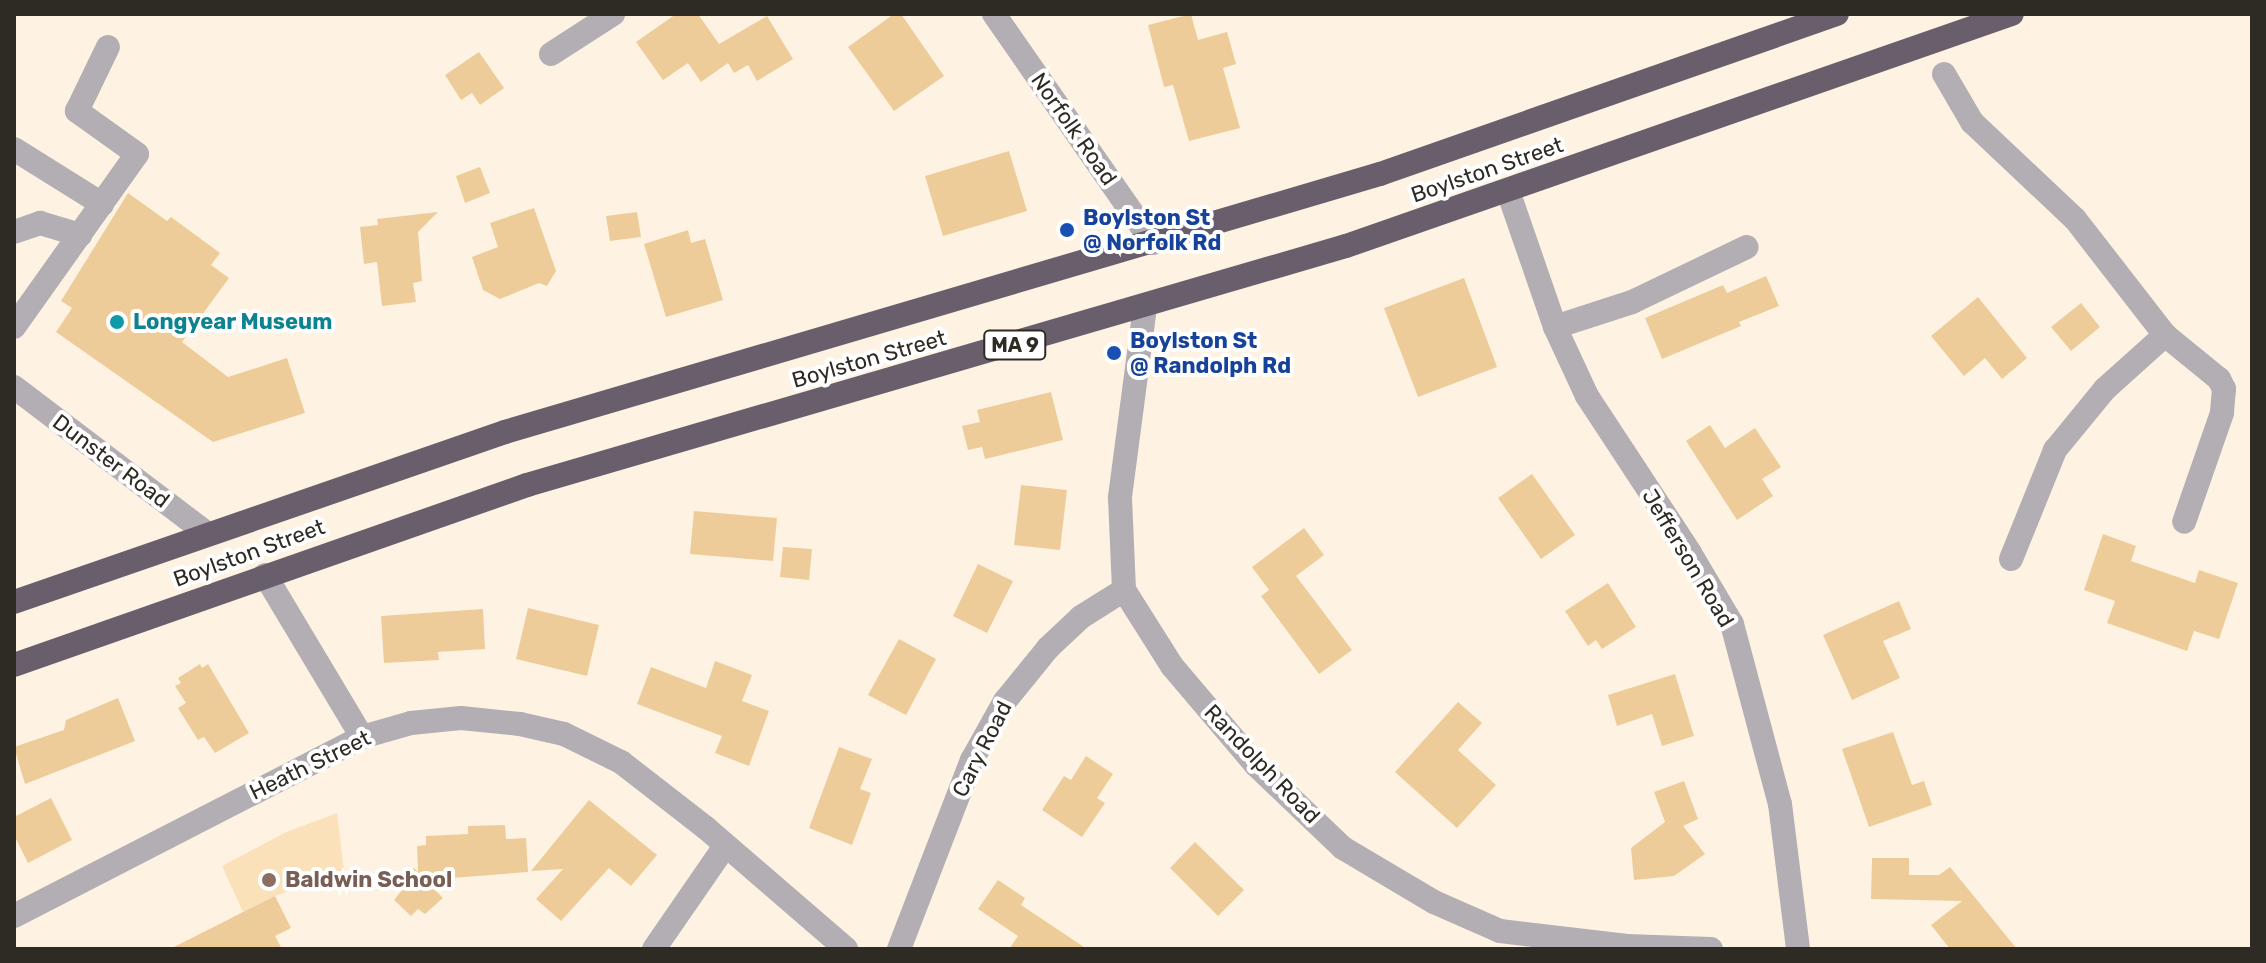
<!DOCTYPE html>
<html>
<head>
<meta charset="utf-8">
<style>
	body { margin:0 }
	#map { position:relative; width:2266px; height:963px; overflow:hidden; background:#fef3e2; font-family:Rubik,sans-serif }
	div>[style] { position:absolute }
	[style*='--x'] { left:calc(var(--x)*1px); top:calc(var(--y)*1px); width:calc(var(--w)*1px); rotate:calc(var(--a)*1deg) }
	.green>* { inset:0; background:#fae1b9 }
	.building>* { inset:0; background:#edcc99 }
	.minor>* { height:24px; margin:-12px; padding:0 12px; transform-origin:12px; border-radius:12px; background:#b3aeb4 }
	.highway>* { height:24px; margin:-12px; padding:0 12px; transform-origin:12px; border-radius:12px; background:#695e6c }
	.dots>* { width:22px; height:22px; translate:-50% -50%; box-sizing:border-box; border:4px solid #fff; border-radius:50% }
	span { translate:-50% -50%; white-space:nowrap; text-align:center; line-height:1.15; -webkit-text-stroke:8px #fff; paint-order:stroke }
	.shield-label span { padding:2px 6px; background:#fff; border:2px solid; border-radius:6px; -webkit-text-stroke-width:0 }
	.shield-label { font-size:20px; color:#2e2a24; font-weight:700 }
	.street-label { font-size:22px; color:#2e2a24 }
	.transit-label { font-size:22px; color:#164399; font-weight:700 }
	.left { translate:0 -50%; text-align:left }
	.culture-label { font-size:22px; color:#0d838f; font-weight:700 }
	.education-label { font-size:22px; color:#785e54; font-weight:700 }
	.frame { position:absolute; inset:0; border:16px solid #2e2a24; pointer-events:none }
</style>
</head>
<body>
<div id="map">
	<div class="green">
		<i style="clip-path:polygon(337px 813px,344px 871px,275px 896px,243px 912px,222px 866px,286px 832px)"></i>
	</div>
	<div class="building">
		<i style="clip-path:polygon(676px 14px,698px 14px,719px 44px,767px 16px,793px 59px,757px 81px,748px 65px,734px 73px,728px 63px,701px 82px,688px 63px,663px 80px,636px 42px)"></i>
		<i style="clip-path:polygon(894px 14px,901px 14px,944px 76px,894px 111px,848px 47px)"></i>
		<i style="clip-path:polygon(1191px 14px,1198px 40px,1227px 32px,1236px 64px,1223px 68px,1240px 128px,1189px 141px,1173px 85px,1164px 87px,1148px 25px)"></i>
		<i style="clip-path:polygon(479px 52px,504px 88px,480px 105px,472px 93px,461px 100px,445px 75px)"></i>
		<i style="clip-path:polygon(1009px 151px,1027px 211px,943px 236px,925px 176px)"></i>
		<i style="clip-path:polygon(480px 167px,490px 193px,465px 203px,456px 176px)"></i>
		<i style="clip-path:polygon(128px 193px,167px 221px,171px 217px,220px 253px,211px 265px,229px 278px,182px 342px,228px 377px,287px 358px,305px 413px,213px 442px,56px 332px,72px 308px,61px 301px)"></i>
		<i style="clip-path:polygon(534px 208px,556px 271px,547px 286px,539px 283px,500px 299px,483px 290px,472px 257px,498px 247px,490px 223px)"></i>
		<i style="clip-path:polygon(438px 212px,418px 232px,422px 281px,413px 283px,416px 302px,382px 306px,377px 262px,364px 264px,360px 227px,378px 225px,377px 219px)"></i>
		<i style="clip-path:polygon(637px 212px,641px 237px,610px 241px,606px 216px)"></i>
		<i style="clip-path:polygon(688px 230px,691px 243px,705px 239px,723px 300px,666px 317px,644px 244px)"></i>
		<i style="clip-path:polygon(1766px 276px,1779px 306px,1739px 322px,1741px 326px,1662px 359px,1645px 318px,1723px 285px,1727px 293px)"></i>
		<i style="clip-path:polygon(1464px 278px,1497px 367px,1418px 397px,1384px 308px)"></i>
		<i style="clip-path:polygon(1978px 297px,2027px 358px,2002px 379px,1985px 358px,1964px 376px,1931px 336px)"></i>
		<i style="clip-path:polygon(2081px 303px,2100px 327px,2071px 351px,2051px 327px)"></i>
		<i style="clip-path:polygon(1051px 392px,1063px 440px,985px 459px,982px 447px,968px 450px,962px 426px,980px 422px,977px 410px)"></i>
		<i style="clip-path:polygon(1710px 425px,1725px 448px,1755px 428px,1781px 467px,1762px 479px,1773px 496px,1737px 520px,1686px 441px)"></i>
		<i style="clip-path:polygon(1532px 474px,1575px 535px,1541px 559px,1498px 498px)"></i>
		<i style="clip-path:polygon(1021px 485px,1067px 490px,1060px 550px,1014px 545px)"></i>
		<i style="clip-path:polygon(694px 511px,777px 518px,773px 561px,690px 554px)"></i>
		<i style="clip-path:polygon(1304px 528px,1324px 555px,1296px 576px,1352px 650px,1319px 674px,1261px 596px,1269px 590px,1252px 567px)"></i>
		<i style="clip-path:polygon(2103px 534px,2136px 546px,2131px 561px,2195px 583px,2199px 570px,2238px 583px,2219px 639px,2194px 631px,2187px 651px,2107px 623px,2115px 601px,2084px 590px)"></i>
		<i style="clip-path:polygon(783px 547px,812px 549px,809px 580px,780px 577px)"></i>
		<i style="clip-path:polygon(978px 564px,1013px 581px,987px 633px,953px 616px)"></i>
		<i style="clip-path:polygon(1608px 583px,1636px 627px,1602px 649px,1596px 640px,1588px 646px,1565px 611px)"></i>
		<i style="clip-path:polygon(1899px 601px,1911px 629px,1883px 641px,1900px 678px,1852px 700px,1823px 635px)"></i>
		<i style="clip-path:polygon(528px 608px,599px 625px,587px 676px,516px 659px)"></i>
		<i style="clip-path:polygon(483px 609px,485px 649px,438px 652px,439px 660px,384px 663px,381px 616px)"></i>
		<i style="clip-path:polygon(899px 639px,936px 659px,906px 715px,868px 695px)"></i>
		<i style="clip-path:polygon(715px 661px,752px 675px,742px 701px,769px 711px,749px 766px,715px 753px,722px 736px,637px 704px,651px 667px,706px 688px)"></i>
		<i style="clip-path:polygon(200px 664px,202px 668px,208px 664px,249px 733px,215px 753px,204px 737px,198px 740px,178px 708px,186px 703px,175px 686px,181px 683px,178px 678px)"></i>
		<i style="clip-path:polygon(1675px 674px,1694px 736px,1662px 746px,1652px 714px,1617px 726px,1608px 695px)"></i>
		<i style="clip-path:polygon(118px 698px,135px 741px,25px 784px,14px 747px,64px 730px,66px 720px)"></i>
		<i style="clip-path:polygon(1458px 702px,1482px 723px,1458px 750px,1496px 785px,1457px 828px,1395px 772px)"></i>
		<i style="clip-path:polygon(1893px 732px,1912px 785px,1924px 781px,1932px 805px,1869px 827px,1842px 749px)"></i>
		<i style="clip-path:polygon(839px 747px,872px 759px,860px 789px,871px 793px,852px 845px,809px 828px)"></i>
		<i style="clip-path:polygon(1086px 756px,1113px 774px,1097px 798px,1105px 803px,1082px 837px,1042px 810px,1064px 776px,1071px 780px)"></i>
		<i style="clip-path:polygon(1684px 781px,1698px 819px,1683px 826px,1705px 854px,1674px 876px,1634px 880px,1631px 848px,1665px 822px,1654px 792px)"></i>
		<i style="clip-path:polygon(51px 798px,72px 840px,28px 863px,14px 835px,14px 817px)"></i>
		<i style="clip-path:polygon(589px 800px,657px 855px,631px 886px,609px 868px,561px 921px,536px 899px,563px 869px,531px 871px)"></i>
		<i style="clip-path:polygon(505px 825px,506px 839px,526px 838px,528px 872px,425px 880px,443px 898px,425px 914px,418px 909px,411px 916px,394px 900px,402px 890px,397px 883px,414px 868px,418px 872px,417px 846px,426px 845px,426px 836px,468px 834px,468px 826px)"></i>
		<i style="clip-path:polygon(1195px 842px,1244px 890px,1218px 916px,1170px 868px)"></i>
		<i style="clip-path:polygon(1872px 858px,1909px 858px,1909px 875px,1939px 875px,1950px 867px,2017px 949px,1950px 949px,1931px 925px,1962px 901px,1871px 899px)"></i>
		<i style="clip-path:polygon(998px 880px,1025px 898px,1021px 905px,1087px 949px,1009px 949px,1018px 936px,978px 909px)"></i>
		<i style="clip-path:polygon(275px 896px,291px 928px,275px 936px,282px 949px,170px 949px)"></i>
	</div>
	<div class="minor">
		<i style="--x:994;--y:14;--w:279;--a:55.2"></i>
		<i style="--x:551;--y:54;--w:74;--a:-32.8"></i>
		<i style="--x:1944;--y:74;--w:56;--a:59.7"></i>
		<i style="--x:1972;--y:122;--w:141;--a:43.3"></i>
		<i style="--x:2075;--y:219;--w:147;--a:52.2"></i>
		<i style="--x:2165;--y:335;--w:70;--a:39.2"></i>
		<i style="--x:2219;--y:379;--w:11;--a:63"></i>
		<i style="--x:2224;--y:389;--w:24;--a:95"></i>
		<i style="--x:2222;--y:413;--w:115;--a:109.2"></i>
		<i style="--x:14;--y:149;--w:104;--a:32"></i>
		<i style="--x:1508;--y:191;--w:144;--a:70.9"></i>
		<i style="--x:1555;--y:327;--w:76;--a:65.1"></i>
		<i style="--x:1587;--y:396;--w:188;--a:56.7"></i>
		<i style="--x:1690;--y:553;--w:82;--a:59.4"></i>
		<i style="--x:1732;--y:624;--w:186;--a:75.1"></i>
		<i style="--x:1780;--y:804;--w:146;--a:82.9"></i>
		<i style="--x:14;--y:232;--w:28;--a:-19"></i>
		<i style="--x:40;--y:223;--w:42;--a:16.7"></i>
		<i style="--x:1145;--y:307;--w:193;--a:97.5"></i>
		<i style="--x:1120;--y:498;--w:92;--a:87.5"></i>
		<i style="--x:1124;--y:590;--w:90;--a:57.7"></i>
		<i style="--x:1172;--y:666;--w:130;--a:49.7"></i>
		<i style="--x:1256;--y:765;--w:120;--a:43.7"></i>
		<i style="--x:1343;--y:848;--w:106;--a:30.7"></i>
		<i style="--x:1434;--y:902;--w:72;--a:23.7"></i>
		<i style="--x:1500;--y:931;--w:128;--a:6.7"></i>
		<i style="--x:1627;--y:946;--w:84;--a:2"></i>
		<i style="--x:14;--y:327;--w:212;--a:-54.6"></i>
		<i style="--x:137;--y:154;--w:74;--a:-144.4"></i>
		<i style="--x:77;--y:111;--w:71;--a:-64.2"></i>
		<i style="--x:1555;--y:327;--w:81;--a:-18"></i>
		<i style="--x:1632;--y:302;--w:127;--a:-25.6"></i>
		<i style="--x:14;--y:387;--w:243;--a:37.2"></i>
		<i style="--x:2011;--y:559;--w:118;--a:-68"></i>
		<i style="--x:2055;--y:450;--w:79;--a:-50.7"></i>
		<i style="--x:2105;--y:389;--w:81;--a:-42"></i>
		<i style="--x:265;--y:575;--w:189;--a:59.1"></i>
		<i style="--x:14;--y:916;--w:391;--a:-27.2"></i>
		<i style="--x:362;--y:737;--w:51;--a:-15.9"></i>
		<i style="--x:411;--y:723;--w:50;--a:-5.7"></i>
		<i style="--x:461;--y:718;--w:59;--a:5.8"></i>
		<i style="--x:520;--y:724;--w:45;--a:12.8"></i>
		<i style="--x:564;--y:734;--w:64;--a:26.2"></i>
		<i style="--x:621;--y:762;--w:108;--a:37.8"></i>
		<i style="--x:706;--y:828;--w:185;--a:40.8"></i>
		<i style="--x:654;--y:949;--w:125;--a:-55.4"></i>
		<i style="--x:899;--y:949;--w:203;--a:-68.9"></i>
		<i style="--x:972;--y:760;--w:68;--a:-60.8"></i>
		<i style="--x:1005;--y:701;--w:68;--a:-50.9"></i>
		<i style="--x:1048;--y:648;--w:45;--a:-43.2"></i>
		<i style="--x:1081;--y:617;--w:51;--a:-32.1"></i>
	</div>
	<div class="highway">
		<i style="--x:14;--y:602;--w:520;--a:-19.1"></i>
		<i style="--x:505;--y:432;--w:912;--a:-16.43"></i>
		<i style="--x:1380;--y:174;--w:484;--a:-19.3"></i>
		<i style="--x:14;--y:665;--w:544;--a:-19.33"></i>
		<i style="--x:527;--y:485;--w:853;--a:-16.27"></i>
		<i style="--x:1346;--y:246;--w:705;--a:-19.21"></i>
	</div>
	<div class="dots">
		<i style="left:1067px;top:230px;background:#1a4fb4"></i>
		<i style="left:117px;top:322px;background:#0f9aa8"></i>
		<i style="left:1114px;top:353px;background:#1a4fb4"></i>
		<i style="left:269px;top:880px;background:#8d6e63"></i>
	</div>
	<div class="shield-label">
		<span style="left:1015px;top:345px">MA 9</span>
	</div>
	<div class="street-label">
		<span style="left:1074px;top:129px;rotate:55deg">Norfolk Road</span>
		<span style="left:1487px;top:170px;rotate:-19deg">Boylston Street</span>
		<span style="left:869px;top:359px;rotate:-16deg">Boylston Street</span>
		<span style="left:111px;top:461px;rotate:37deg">Dunster Road</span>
		<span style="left:249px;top:553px;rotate:-20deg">Boylston Street</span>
		<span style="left:1688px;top:558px;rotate:59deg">Jefferson Road</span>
		<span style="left:982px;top:749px;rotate:-63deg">Cary Road</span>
		<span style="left:1262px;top:764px;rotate:46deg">Randolph Road</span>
		<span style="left:310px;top:765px;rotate:-26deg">Heath Street</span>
	</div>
	<div class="transit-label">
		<span class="left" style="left:1083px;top:230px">Boylston St<br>@ Norfolk Rd</span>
		<span class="left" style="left:1130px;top:353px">Boylston St<br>@ Randolph Rd</span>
	</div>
	<div class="culture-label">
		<span class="left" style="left:133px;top:322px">Longyear Museum</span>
	</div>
	<div class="education-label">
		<span class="left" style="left:285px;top:880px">Baldwin School</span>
	</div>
	<div class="frame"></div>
</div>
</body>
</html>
